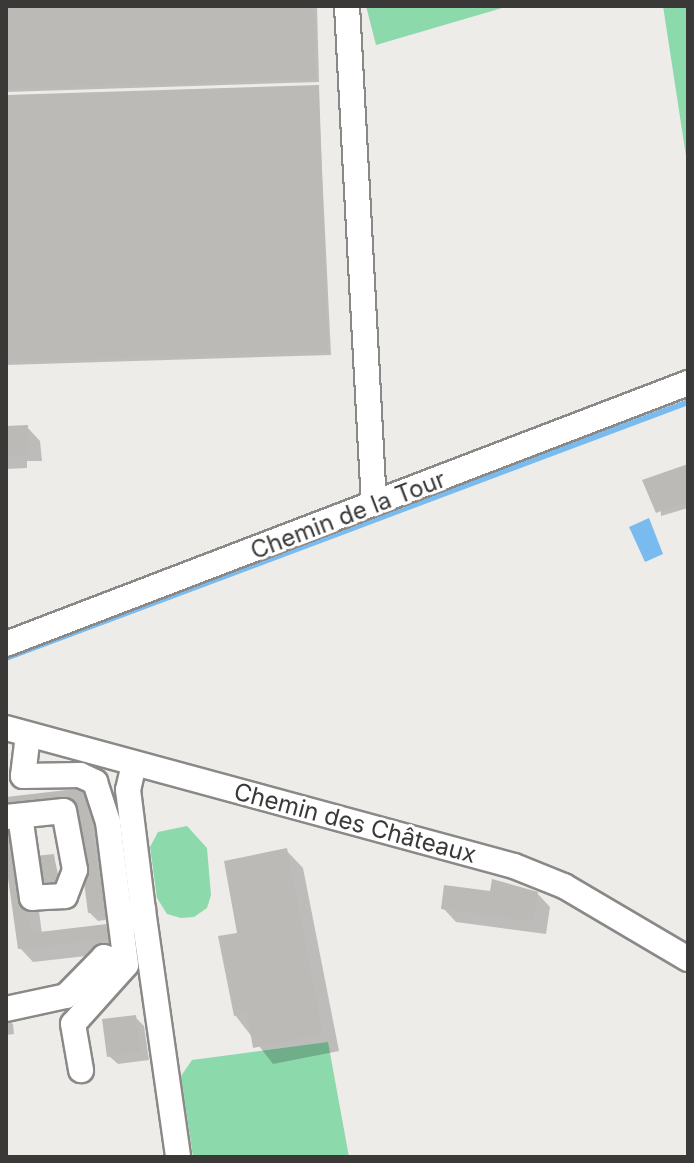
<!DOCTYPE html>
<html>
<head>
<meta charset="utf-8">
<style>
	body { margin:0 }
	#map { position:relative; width:694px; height:1163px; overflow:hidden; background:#eeece9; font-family:Inter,sans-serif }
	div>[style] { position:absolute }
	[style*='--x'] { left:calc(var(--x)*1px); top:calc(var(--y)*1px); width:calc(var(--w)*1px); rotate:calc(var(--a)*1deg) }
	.green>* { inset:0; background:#8cd9ac }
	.water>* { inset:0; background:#79baef }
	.shadow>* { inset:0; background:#0003 }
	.stream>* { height:6px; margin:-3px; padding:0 3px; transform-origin:3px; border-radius:3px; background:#79baef }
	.building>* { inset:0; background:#bcbab7 }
	.roads { filter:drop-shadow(2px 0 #8b8987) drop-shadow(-2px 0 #8b8987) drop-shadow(0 2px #8b8987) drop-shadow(0 -2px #8b8987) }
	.minor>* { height:24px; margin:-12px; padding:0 12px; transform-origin:12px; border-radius:12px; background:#fff }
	span { translate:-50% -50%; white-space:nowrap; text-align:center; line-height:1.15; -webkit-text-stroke:6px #fff; paint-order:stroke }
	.street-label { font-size:24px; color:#3a3938 }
	.frame { position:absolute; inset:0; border:8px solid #3a3938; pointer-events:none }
</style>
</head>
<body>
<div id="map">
	<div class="green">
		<i style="clip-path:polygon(366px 6px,509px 6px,376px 45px)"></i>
		<i style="clip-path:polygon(663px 6px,688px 6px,688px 169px)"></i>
		<i style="clip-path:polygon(187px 826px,207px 848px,211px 895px,207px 908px,194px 917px,181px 918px,167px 914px,157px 898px,150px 847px,158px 832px)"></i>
		<i style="clip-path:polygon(328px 1042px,349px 1157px,193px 1157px,181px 1076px,192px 1060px)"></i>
	</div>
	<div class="water">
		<i style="clip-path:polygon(649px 518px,663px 554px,645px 562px,629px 527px)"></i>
	</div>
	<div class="shadow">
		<i style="clip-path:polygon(6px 6px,317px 6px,319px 82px,6px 92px)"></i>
		<i style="clip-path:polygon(318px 87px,331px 355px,6px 365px,6px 97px)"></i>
		<i style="clip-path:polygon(27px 427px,40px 441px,42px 461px,27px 461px,27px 468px,6px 469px,6px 428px)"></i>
		<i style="clip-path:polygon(688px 469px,688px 508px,661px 516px,660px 476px)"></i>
		<i style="clip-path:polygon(87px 793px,101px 806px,112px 919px,98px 921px,89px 912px,78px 818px,6px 799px)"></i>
		<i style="clip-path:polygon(6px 829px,30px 842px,42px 934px,106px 926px,119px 939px,122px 952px,33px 962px,20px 948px)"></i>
		<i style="clip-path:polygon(286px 850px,303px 868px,339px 1051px,273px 1064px,235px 1015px,240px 934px)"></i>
		<i style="clip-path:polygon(54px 856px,60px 883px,44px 885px,40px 881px)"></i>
		<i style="clip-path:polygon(492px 893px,537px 893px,550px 907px,546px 934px,456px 922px,443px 908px)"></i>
		<i style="clip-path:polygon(135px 1017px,144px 1026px,149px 1060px,118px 1064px,109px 1056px)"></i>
		<i style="clip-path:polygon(6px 1020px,13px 1024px,14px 1034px,6px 1035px)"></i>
	</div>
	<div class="stream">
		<i style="--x:6;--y:658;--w:728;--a:-20.57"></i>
	</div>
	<div class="building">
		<i style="clip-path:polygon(6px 6px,314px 6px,316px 79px,6px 89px)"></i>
		<i style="clip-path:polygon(319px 85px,328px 351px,6px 362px,6px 95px)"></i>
		<i style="clip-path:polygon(28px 425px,29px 455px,6px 456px,6px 426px)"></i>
		<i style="clip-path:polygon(688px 464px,684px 502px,656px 513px,642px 480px)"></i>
		<i style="clip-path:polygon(84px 788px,105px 911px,88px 913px,74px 805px,6px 813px,6px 797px)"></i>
		<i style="clip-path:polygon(17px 826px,31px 933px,107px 924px,109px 939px,18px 949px,6px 864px,6px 827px)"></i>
		<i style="clip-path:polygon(287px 848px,323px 1034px,253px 1048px,247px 1013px,234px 1016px,218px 936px,237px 933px,224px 861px)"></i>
		<i style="clip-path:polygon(54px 854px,57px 880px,38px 882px,35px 856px)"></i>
		<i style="clip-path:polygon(492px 879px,538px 892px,533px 922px,441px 909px,444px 885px,490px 891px)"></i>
		<i style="clip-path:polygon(136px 1015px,141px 1052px,107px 1057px,102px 1019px)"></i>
	</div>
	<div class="roads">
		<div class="minor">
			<i style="--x:347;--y:6;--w:496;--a:86.9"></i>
			<i style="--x:6;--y:644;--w:730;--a:-20.94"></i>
			<i style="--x:6;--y:728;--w:526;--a:15.2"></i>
			<i style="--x:514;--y:866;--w:54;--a:21.8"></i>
			<i style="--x:564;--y:886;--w:144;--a:30.5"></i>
			<i style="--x:28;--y:735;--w:41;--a:97"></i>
			<i style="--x:23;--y:776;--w:57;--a:-1"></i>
			<i style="--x:80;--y:775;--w:17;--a:25"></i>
			<i style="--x:95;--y:782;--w:42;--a:72"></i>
			<i style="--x:108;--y:822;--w:144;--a:82.8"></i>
			<i style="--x:126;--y:965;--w:79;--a:131.9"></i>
			<i style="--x:73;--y:1024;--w:47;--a:80.1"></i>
			<i style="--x:6;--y:817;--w:58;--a:-5.9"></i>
			<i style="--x:64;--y:811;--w:60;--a:79.4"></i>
			<i style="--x:75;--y:870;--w:28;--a:111"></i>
			<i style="--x:65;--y:896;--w:33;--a:177"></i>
			<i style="--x:32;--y:898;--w:83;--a:-98.3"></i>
			<i style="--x:143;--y:910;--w:249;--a:81.9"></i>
			<i style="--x:132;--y:918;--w:14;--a:-36"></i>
			<i style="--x:143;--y:910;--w:121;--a:-97.1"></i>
			<i style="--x:128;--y:790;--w:27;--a:-77"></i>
			<i style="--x:6;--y:1009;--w:61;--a:-12.2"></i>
			<i style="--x:66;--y:996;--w:54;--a:-45.7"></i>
			<i style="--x:104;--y:957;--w:23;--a:20"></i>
		</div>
	</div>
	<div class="street-label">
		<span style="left:348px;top:515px;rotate:-21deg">Chemin de la Tour</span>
		<span style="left:355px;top:823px;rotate:15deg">Chemin des Châteaux</span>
	</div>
	<div class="frame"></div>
</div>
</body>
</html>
